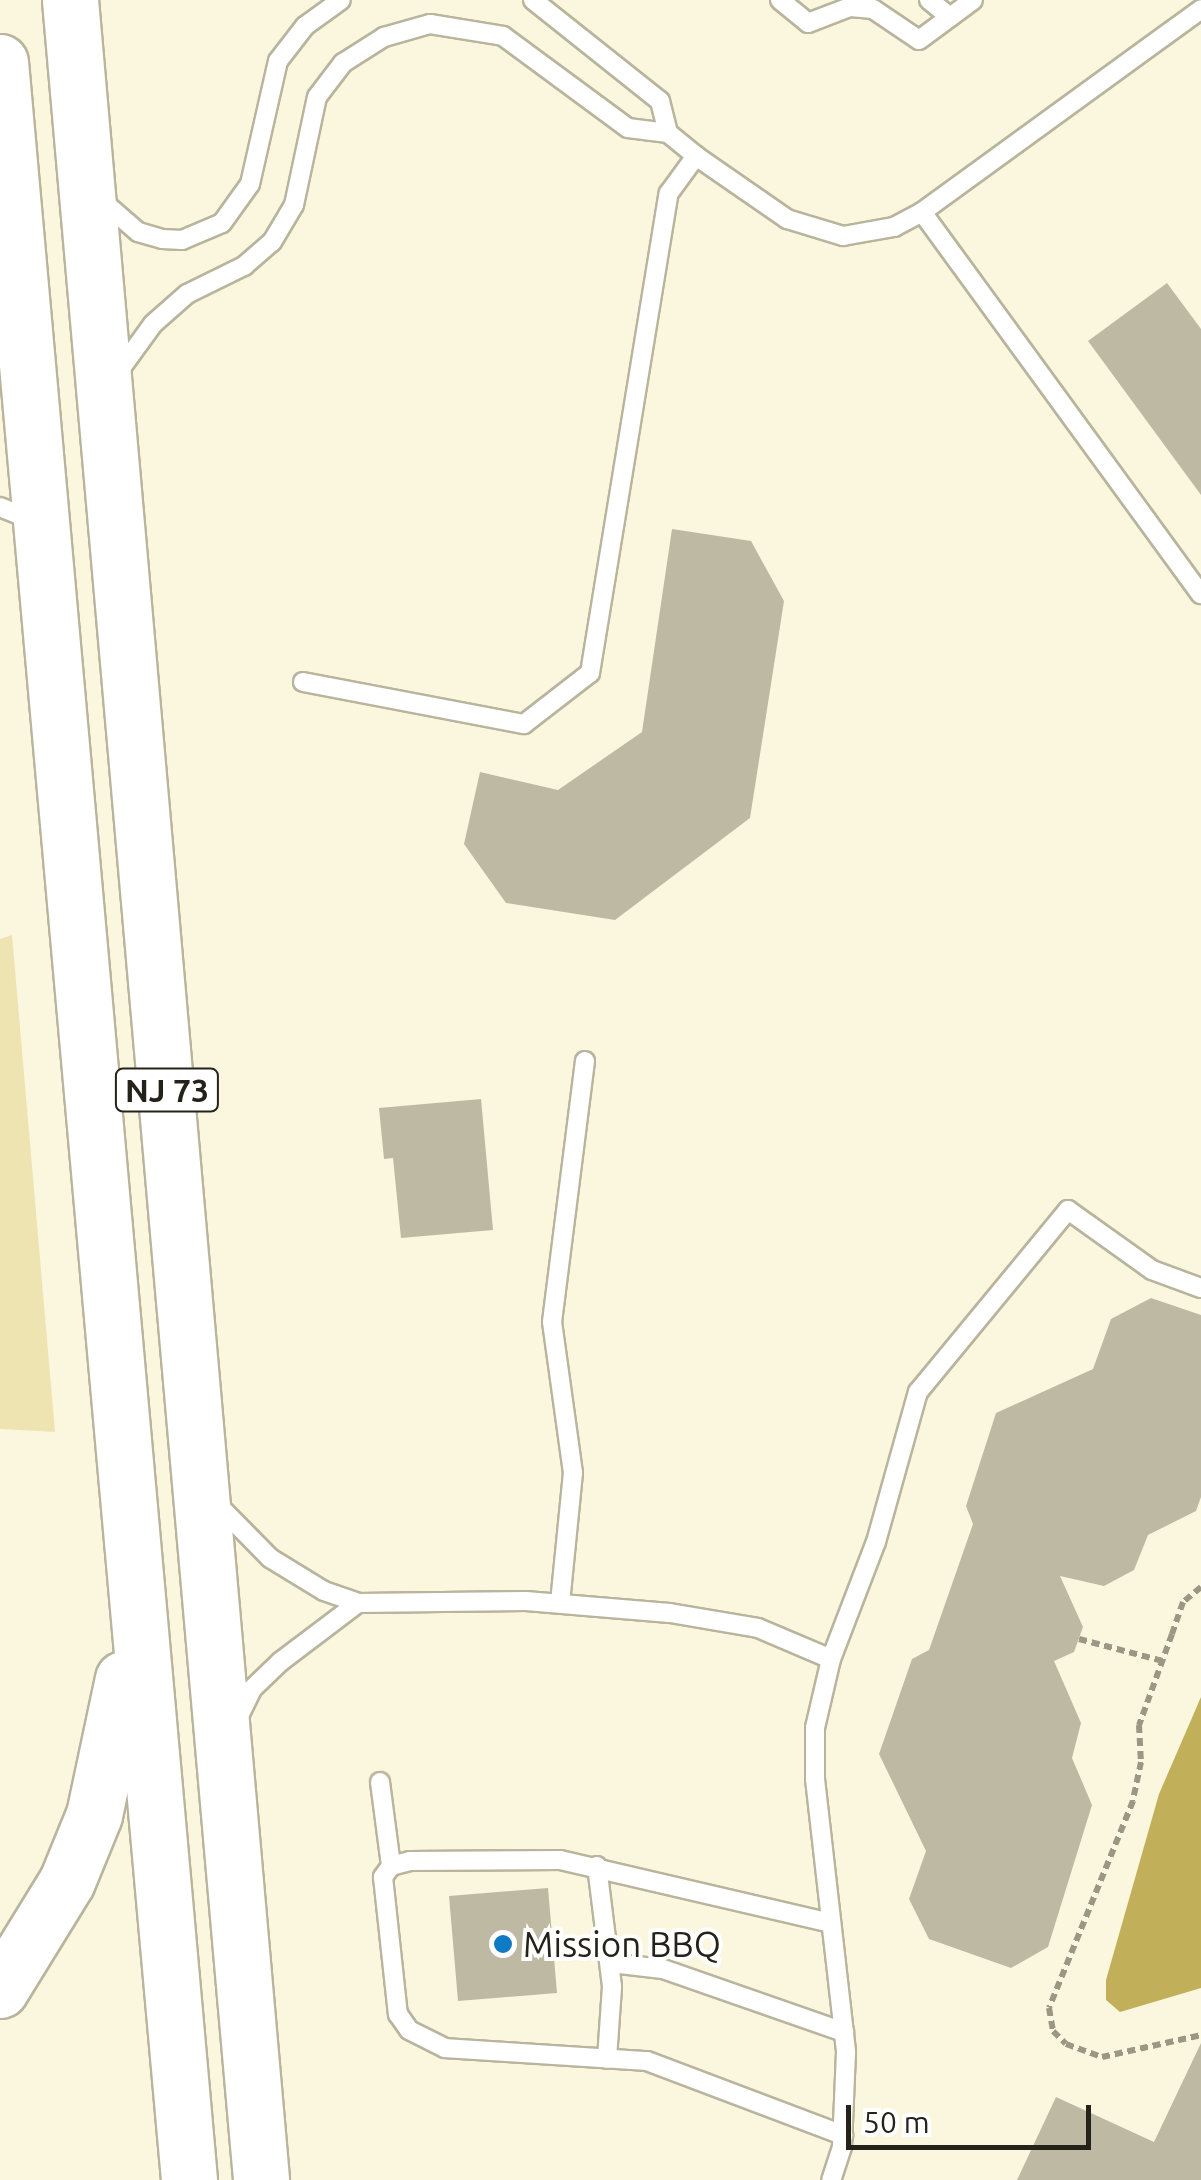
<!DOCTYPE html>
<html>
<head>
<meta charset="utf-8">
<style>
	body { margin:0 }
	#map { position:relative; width:1201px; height:2180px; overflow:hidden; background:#fbf6de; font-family:Ubuntu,sans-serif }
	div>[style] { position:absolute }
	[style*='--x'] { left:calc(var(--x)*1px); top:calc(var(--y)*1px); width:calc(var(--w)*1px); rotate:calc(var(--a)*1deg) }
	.green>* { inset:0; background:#eee4b1 }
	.water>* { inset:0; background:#c2af5a }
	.building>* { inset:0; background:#beb9a2 }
	.path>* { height:6px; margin-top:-3px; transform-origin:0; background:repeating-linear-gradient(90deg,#9a9785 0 8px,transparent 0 13px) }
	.roads { filter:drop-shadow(2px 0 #b9b49d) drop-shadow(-2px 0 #b9b49d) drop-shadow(0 2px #b9b49d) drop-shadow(0 -2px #b9b49d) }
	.lane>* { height:18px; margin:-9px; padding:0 9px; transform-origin:9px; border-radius:9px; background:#fff }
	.highway>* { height:55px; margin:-27.5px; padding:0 27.5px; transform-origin:27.5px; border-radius:27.5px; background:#fff }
	.dots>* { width:28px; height:28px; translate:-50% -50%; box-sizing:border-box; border:5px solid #fff; border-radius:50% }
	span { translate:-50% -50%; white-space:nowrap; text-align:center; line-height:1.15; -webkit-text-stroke:8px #fff; paint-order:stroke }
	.shield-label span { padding:2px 8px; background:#fff; border:2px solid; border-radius:8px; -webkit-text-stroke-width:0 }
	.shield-label { font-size:32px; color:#242219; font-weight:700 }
	.poi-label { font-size:35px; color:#242219 }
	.left { translate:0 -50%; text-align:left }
	.scale { position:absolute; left:846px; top:2105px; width:245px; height:45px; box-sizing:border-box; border:5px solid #242219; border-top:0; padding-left:12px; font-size:30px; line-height:35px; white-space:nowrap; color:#242219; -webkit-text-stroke:8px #fff; paint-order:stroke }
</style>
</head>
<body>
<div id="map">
	<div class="green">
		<i style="clip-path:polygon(12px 935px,55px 1432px,0 1429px,0 939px)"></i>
	</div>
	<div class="water">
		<i style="clip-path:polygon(1201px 1697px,1201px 1988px,1120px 2012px,1106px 2000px,1106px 1980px,1159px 1794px)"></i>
	</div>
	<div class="building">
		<i style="clip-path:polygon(1167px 283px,1201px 329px,1201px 495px,1088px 341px)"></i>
		<i style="clip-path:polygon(672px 529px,751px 541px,784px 601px,750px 818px,615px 920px,506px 903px,464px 844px,480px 772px,558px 790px,642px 732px)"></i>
		<i style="clip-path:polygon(481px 1099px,493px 1230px,401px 1238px,393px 1158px,384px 1159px,379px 1108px)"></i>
		<i style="clip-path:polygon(1151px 1298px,1201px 1315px,1201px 1497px,1196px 1511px,1148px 1535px,1134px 1570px,1104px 1586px,1060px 1576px,1083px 1627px,1074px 1652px,1054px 1661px,1081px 1723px,1072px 1758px,1092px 1805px,1048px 1947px,1011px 1968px,929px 1939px,909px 1899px,926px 1851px,879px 1754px,912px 1659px,929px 1650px,973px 1524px,966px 1506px,996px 1413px,1093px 1369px,1111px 1319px)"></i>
		<i style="clip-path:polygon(548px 1888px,557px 1993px,458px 2001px,449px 1896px)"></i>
		<i style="clip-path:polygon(1201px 2043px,1201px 2180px,1017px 2180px,1056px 2097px,1154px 2142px)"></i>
	</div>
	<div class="path">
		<i style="--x:1201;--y:1587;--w:23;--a:140"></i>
		<i style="--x:1183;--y:1602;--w:34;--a:109"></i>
		<i style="--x:1172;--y:1634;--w:97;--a:109.9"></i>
		<i style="--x:1139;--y:1725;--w:37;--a:87"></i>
		<i style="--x:1141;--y:1762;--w:40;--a:102"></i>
		<i style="--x:1133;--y:1801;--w:223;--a:112.1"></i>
		<i style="--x:1049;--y:2008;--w:23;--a:80"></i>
		<i style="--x:1053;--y:2031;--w:18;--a:45"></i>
		<i style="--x:1066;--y:2044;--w:38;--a:20"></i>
		<i style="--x:1102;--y:2057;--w:101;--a:-12.5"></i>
		<i style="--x:1079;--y:1639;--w:86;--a:14.8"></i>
	</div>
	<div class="roads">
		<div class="lane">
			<i style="--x:533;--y:0;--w:162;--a:38.5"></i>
			<i style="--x:660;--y:101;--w:33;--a:76"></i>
			<i style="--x:668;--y:133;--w:36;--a:39"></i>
			<i style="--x:696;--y:156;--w:111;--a:34.7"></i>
			<i style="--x:787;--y:219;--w:59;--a:16.9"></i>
			<i style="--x:843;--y:236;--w:52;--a:-10"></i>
			<i style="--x:894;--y:227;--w:32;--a:-28"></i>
			<i style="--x:922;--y:212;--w:345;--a:-36"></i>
			<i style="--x:780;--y:0;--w:36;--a:39"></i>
			<i style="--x:808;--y:23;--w:45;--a:-20.9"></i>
			<i style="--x:850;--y:7;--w:23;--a:5"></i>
			<i style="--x:873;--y:9;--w:55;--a:34"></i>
			<i style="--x:919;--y:40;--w:67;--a:-36.5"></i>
			<i style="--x:929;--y:0;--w:27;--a:39"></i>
			<i style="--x:100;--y:199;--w:50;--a:41"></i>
			<i style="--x:138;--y:232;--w:25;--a:16"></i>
			<i style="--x:162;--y:239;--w:20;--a:3"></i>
			<i style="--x:182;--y:240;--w:43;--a:-23"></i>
			<i style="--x:222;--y:223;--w:48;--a:-54.3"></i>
			<i style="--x:250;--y:184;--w:126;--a:-77.2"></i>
			<i style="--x:278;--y:61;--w:44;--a:-52.4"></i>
			<i style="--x:305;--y:26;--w:44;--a:-35.8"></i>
			<i style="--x:922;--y:212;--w:473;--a:53.9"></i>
			<i style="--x:116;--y:375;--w:63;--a:-54"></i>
			<i style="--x:153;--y:324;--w:45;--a:-41.4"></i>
			<i style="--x:187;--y:294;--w:64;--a:-26.2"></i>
			<i style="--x:244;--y:266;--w:37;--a:-41"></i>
			<i style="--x:272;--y:242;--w:43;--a:-59.3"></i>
			<i style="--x:294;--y:205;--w:110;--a:-78"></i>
			<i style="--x:317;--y:97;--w:43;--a:-52.6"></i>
			<i style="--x:343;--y:63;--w:49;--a:-32.4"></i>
			<i style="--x:384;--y:37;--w:48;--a:-15.8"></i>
			<i style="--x:430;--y:24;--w:74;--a:9.3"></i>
			<i style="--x:503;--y:36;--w:155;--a:36.4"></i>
			<i style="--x:628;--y:128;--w:40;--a:7.1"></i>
			<i style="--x:0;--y:507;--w:35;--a:22"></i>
			<i style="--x:303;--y:682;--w:225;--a:10.8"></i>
			<i style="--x:524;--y:724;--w:83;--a:-37.7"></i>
			<i style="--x:590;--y:673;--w:486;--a:-80.7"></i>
			<i style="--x:669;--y:193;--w:46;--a:-53.9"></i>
			<i style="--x:216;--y:1503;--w:77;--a:45.5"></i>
			<i style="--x:270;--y:1558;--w:63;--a:31.4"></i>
			<i style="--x:324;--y:1591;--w:36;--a:19"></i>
			<i style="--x:358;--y:1603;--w:168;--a:-0.7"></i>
			<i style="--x:526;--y:1601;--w:144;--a:4.8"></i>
			<i style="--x:670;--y:1613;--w:89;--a:9.7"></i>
			<i style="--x:758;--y:1628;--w:79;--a:23"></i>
			<i style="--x:831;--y:1659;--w:125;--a:-69"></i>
			<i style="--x:876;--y:1542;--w:156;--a:-74.4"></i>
			<i style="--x:918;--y:1392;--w:236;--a:-50.5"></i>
			<i style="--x:1068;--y:1210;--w:103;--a:35.5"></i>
			<i style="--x:1152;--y:1270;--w:52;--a:20.2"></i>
			<i style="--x:560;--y:1603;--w:131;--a:-84.3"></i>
			<i style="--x:573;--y:1473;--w:152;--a:-97.9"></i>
			<i style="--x:552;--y:1322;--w:263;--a:-82.8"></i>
			<i style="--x:831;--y:1659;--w:71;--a:103.1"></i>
			<i style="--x:815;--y:1728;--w:51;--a:90"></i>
			<i style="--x:815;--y:1779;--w:275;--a:83.5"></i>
			<i style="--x:846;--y:2052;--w:95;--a:92.4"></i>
			<i style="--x:842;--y:2147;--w:35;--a:108"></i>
			<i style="--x:238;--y:1718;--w:32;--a:-64"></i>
			<i style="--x:252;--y:1689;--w:39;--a:-44"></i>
			<i style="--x:280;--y:1662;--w:98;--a:-37.1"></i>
			<i style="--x:380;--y:1782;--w:85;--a:82.5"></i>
			<i style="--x:597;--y:1866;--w:122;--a:82.9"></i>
			<i style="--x:612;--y:1987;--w:72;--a:94"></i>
			<i style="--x:831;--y:1923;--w:278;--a:-166.9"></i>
			<i style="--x:560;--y:1860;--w:150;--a:179.6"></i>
			<i style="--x:410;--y:1861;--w:20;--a:165"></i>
			<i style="--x:391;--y:1866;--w:14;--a:126"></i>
			<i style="--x:383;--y:1877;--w:138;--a:83.8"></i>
			<i style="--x:398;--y:2014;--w:19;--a:55"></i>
			<i style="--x:409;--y:2030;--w:40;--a:26.6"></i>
			<i style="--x:445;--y:2048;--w:202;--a:3.7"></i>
			<i style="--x:647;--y:2061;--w:210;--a:20.7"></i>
			<i style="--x:611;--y:1963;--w:52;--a:6.6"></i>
			<i style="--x:663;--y:1969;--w:192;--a:19.2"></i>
		</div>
		<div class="highway">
			<i style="--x:70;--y:0;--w:2188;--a:84.99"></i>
			<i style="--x:0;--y:62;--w:2126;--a:84.9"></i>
			<i style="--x:0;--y:1990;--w:128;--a:-58.4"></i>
			<i style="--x:67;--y:1881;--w:71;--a:-67.8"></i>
			<i style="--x:94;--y:1815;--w:139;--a:-78"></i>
		</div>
	</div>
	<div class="dots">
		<i style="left:503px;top:1944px;background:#117ac5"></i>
	</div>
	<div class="shield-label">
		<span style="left:167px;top:1090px">NJ 73</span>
	</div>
	<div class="poi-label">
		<span class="left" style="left:523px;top:1944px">Mission BBQ</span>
	</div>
	<div class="scale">50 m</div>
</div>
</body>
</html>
